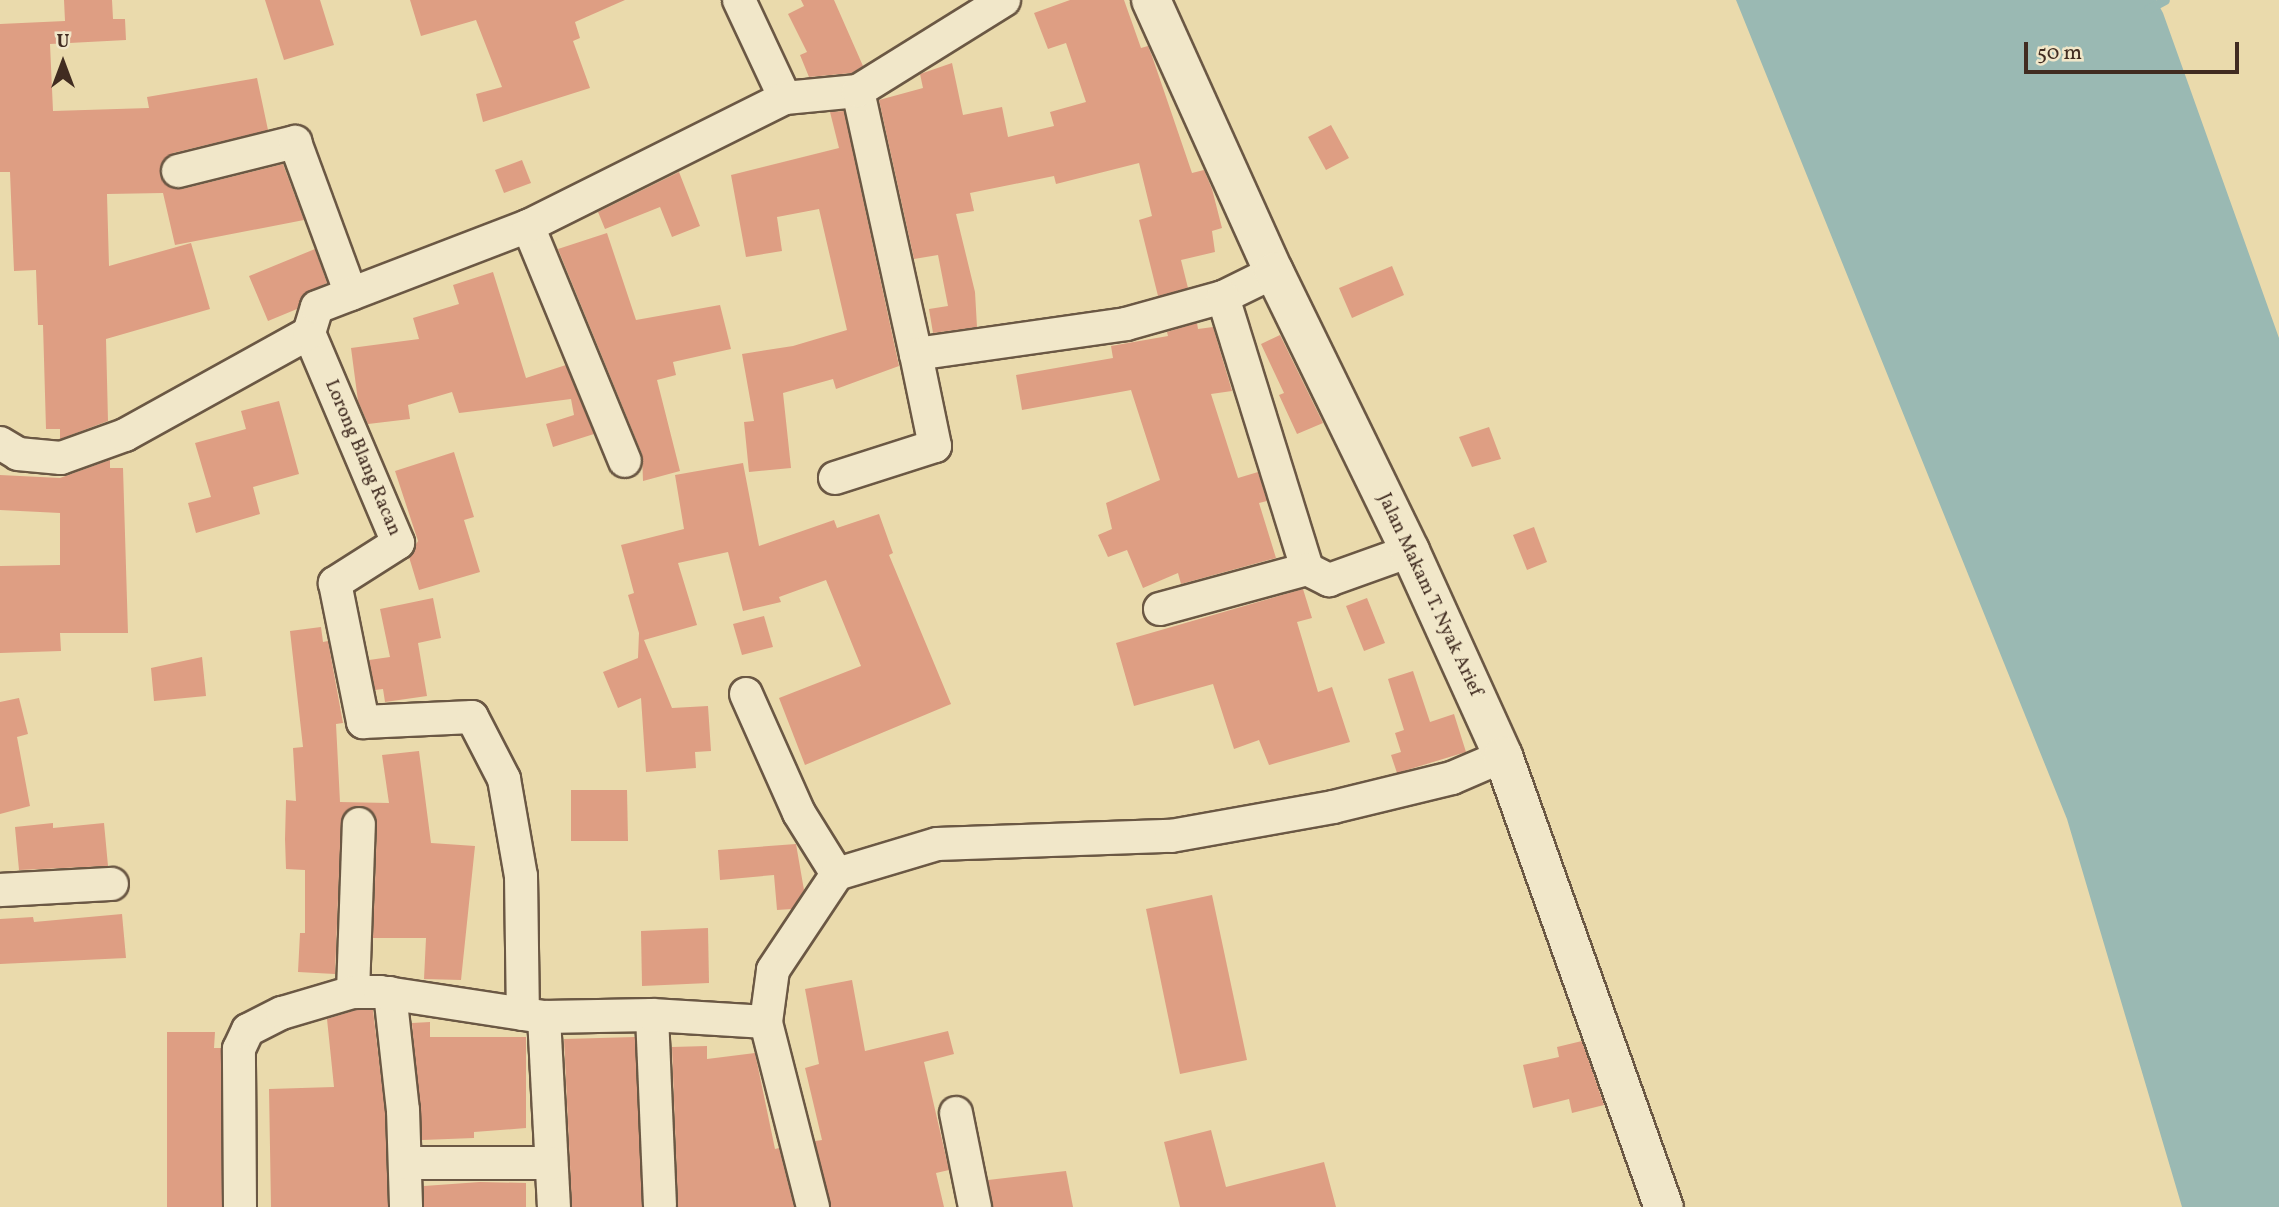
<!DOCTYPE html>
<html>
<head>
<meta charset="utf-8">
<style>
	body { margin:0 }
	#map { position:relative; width:2279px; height:1207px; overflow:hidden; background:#eadaac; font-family:Vollkorn,serif }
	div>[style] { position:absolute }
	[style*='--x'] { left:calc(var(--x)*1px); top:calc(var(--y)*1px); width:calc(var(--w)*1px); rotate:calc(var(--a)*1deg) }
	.water>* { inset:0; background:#9ab9b3 }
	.stream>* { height:9px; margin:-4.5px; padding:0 4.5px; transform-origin:4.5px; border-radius:4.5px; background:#9ab9b3 }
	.building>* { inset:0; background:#de9e83 }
	.roads { filter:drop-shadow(2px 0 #6b5844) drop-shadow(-2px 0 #6b5844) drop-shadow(0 2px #6b5844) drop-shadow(0 -2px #6b5844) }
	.street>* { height:32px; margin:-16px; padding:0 16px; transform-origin:16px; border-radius:16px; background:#f1e7c9 }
	.secondary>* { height:38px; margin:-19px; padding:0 19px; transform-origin:19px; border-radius:19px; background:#f1e7c9 }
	span { translate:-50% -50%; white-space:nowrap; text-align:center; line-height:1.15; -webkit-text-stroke:5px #f1e7c9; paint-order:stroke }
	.street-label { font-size:19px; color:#412c21 }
	.north { position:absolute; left:28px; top:28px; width:70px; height:70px; -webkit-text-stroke:5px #f1e7c9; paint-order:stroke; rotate:0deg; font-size:19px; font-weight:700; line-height:28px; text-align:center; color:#412c21 }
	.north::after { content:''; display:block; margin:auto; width:24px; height:32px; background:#412c21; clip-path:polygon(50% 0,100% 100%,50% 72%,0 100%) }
	.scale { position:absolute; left:2024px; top:42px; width:215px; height:32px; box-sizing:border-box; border:4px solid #412c21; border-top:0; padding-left:9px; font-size:21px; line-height:24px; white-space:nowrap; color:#412c21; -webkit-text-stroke:5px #f1e7c9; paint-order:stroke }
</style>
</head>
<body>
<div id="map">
	<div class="water">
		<i style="clip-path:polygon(1736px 0,2156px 0,2163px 13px,2279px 338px,2279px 1207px,2182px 1207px,2067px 819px)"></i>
	</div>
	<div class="stream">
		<i style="--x:2148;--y:9;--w:19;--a:-28"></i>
	</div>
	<div class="building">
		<i style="clip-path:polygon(64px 0,112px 0,113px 19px,125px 19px,126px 40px,50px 44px,53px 111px,149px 108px,147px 97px,257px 78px,268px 130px,173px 153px,161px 165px,160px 176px,172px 188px,182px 189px,283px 164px,304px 220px,175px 245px,163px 193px,107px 194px,109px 266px,191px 243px,210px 309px,106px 339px,108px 421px,60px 439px,60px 429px,46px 429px,43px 325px,38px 325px,36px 270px,14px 271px,10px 172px,0 172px,0 24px,65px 21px)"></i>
		<i style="clip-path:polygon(265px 0,320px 0,334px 45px,284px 60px)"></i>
		<i style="clip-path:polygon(410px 0,625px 0,575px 22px,580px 38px,573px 41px,590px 88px,483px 122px,476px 94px,502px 87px,476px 20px,421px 36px)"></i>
		<i style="clip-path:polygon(801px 0,834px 0,863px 66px,852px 73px,809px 77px,800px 55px,807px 52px,788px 14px,804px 6px)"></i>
		<i style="clip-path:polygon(1070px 0,1124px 0,1141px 48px,1148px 46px,1152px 56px,1192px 173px,1204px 170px,1212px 189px,1222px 228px,1212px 231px,1215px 252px,1181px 260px,1188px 288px,1158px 296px,1139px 220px,1152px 216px,1139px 163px,1056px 184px,1054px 176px,970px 193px,974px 211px,956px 214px,975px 292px,977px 327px,933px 333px,929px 309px,948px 306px,938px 255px,914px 259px,879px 100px,923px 88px,920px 74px,952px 63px,963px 115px,1002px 107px,1008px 137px,1054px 126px,1050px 112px,1086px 102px,1066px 43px,1048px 49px,1034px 13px)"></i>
		<i style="clip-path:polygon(844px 111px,899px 366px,836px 389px,833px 379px,783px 393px,791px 468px,749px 472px,744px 422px,754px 421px,742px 354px,793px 346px,847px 330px,819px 209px,777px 217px,782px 251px,746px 257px,731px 175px,839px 148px,830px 112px)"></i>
		<i style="clip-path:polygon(1331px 125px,1349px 158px,1326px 170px,1308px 137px)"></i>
		<i style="clip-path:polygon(522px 160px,531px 183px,504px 193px,495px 170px)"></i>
		<i style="clip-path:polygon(679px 172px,700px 226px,672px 237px,660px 207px,605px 229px,598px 212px)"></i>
		<i style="clip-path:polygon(607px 233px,636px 320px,720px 305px,731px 349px,673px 362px,676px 375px,657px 380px,680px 471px,643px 481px,642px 454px,558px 249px)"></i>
		<i style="clip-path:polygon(315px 249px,327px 283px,304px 294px,297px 309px,268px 321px,249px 276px)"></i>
		<i style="clip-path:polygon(1392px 266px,1404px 295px,1352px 318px,1339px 288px)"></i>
		<i style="clip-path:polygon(493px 272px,526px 378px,566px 365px,594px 434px,553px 447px,546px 424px,574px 415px,571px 399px,459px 413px,452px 392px,408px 405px,410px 419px,368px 424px,358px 401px,351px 348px,419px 339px,413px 318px,459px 304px,453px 285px)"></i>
		<i style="clip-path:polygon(1197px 323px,1198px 329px,1213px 327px,1232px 391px,1211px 394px,1238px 478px,1258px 472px,1267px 501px,1259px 503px,1276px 558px,1181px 584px,1178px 573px,1143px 588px,1127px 550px,1108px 557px,1098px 535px,1112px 529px,1106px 503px,1160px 480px,1131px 390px,1022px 410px,1016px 375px,1113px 358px,1111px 346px,1168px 336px,1167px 332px)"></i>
		<i style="clip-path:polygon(1280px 335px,1323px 423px,1297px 434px,1279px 395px,1284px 393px,1261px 344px)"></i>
		<i style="clip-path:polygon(279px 401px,299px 474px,253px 487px,260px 514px,196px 533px,188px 503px,211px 497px,195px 443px,246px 429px,241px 411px)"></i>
		<i style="clip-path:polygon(1489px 427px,1501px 459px,1472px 467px,1459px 437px)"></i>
		<i style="clip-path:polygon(454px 452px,474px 517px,464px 520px,480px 572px,419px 590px,409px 557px,418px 541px,395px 471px)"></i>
		<i style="clip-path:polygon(110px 460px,110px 468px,123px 468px,128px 633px,60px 633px,61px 651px,0 653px,0 566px,60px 565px,60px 513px,0 510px,0 475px,60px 478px)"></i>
		<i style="clip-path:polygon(743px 463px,759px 546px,834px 520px,837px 528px,879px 514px,893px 553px,889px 555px,951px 704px,805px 765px,779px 698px,861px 666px,826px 580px,779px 597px,781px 602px,743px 611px,728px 552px,678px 563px,697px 625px,644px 640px,672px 708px,708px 706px,711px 751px,695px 752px,696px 768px,646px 772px,641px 698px,618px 708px,603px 672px,638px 658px,639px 633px,628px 595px,634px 593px,621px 545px,684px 529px,675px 475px)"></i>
		<i style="clip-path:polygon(1534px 527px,1547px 562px,1527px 570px,1513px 535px)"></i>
		<i style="clip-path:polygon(1303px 589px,1312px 618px,1297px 622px,1318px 692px,1332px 687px,1350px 742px,1269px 765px,1259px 740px,1234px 749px,1213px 684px,1134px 706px,1116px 643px)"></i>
		<i style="clip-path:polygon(433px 598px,441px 638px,418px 643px,427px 696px,385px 702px,383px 689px,375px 690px,369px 660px,390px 657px,380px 609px)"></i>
		<i style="clip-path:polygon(1367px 598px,1385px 643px,1364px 651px,1346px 606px)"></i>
		<i style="clip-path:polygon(764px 616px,773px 647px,742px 655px,733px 624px)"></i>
		<i style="clip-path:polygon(321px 627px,323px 642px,328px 641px,343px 723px,336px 724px,340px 802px,389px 803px,382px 755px,419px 751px,431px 843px,475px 846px,461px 980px,424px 979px,426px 938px,373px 938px,377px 825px,375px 815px,360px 806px,350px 808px,341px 823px,335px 974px,298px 972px,300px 933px,305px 933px,305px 870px,286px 869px,285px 839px,286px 800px,296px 801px,293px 748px,303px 747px,290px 631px)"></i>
		<i style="clip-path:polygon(202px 657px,206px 696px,154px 701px,151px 668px)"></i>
		<i style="clip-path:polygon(1413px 671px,1430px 722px,1454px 714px,1466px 752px,1397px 773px,1391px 755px,1401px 752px,1395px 733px,1404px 730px,1388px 679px)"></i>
		<i style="clip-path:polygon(19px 698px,28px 734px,17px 737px,30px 806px,0 814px,0 702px)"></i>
		<i style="clip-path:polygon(571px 790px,627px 790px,628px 841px,571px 841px)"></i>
		<i style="clip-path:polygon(53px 823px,53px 828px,104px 823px,108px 866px,19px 870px,15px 827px)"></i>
		<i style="clip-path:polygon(796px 844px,804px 890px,792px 909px,777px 910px,774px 875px,720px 880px,718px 850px)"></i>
		<i style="clip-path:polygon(1212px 895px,1247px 1060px,1180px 1074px,1146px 909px)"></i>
		<i style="clip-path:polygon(122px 914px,126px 958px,0 964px,0 919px,33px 917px,34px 922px)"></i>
		<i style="clip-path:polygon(708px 928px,709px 983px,642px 986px,641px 931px)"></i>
		<i style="clip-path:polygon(852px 980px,865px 1051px,948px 1031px,954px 1054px,924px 1062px,949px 1170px,936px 1173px,944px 1207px,831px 1207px,815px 1141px,822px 1140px,805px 1068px,819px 1064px,805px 989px)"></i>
		<i style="clip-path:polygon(356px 1010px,373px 1010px,385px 1111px,388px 1207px,271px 1207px,269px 1089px,334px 1087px,327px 1019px)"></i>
		<i style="clip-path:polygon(430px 1022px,430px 1037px,526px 1037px,526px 1128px,474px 1132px,474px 1138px,422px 1140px,412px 1023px)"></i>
		<i style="clip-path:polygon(167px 1032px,215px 1032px,214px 1048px,221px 1048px,222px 1207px,167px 1207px)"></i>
		<i style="clip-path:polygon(635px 1037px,642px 1207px,572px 1207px,564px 1039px)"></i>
		<i style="clip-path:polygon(1582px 1041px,1604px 1105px,1572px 1113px,1569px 1099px,1533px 1108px,1523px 1065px,1559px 1057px,1557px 1047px)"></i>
		<i style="clip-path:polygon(707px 1046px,707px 1059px,755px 1053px,775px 1149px,779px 1148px,794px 1207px,678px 1207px,672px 1047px)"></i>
		<i style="clip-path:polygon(1211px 1130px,1226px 1187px,1324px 1162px,1336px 1207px,1180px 1207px,1164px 1142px)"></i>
		<i style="clip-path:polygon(1066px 1171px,1073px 1207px,993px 1207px,988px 1180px)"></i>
		<i style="clip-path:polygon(480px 1182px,526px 1183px,526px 1207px,424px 1207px,424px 1186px)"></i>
	</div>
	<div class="roads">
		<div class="street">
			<i style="--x:739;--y:0;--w:108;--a:64.9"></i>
			<i style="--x:858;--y:91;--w:269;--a:77.6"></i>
			<i style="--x:916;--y:354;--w:212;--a:-8.1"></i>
			<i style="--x:1126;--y:324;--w:101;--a:-15.6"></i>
			<i style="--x:1223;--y:297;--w:57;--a:-26.1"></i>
			<i style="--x:178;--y:171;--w:121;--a:-13.9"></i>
			<i style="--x:295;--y:142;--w:162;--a:69.8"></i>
			<i style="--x:528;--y:226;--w:254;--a:67.6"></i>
			<i style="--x:1223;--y:297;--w:285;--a:72.8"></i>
			<i style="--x:309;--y:333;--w:228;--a:67"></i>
			<i style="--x:398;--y:543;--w:75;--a:147.6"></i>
			<i style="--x:335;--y:583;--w:142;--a:78.6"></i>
			<i style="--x:363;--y:722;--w:109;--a:-2.6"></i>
			<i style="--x:472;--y:717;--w:70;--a:62.7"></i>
			<i style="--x:504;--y:779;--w:98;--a:80.1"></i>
			<i style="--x:521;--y:876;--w:138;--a:89.2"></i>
			<i style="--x:0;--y:443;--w:21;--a:31"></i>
			<i style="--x:18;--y:454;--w:43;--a:5.3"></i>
			<i style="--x:61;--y:458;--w:68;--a:-19.8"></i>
			<i style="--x:125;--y:435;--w:210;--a:-29"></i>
			<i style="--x:309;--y:333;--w:27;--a:-73"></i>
			<i style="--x:317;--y:307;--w:226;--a:-21"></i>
			<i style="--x:528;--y:226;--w:287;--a:-26.5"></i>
			<i style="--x:785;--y:98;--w:73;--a:-5.5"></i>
			<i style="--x:858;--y:91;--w:172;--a:-31.9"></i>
			<i style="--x:835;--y:478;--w:105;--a:-17.7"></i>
			<i style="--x:935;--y:446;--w:94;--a:-101.7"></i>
			<i style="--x:1160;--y:609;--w:152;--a:-15.2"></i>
			<i style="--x:1307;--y:569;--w:25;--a:27"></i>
			<i style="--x:1329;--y:580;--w:86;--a:-19.7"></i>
			<i style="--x:746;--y:694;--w:130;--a:66"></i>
			<i style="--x:799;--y:813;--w:72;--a:58.1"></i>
			<i style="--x:0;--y:890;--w:112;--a:-3.1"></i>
			<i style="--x:353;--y:992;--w:168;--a:-88"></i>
			<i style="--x:390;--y:993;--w:118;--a:83.7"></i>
			<i style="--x:403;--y:1110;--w:97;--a:88.2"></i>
			<i style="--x:652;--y:1015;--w:190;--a:87.6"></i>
			<i style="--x:544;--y:1017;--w:190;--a:87"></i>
			<i style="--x:956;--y:1113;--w:96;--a:78.6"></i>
			<i style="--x:405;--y:1163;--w:146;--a:0"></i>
			<i style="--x:240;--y:1207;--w:158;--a:-90.4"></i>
			<i style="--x:239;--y:1049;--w:21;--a:-65"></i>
			<i style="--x:248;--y:1030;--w:38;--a:-27"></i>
			<i style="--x:282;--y:1013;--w:74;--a:-16.5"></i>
			<i style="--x:353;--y:992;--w:27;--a:0"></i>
			<i style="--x:380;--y:992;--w:166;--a:8.7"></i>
			<i style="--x:544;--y:1017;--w:108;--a:-1.1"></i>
			<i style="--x:652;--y:1015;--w:114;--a:3.5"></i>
			<i style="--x:813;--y:1207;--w:191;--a:-104.3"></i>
			<i style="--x:766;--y:1022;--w:52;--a:-82.3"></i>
			<i style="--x:773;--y:970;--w:115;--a:-56.3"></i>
			<i style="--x:837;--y:874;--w:104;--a:-16.7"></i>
			<i style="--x:937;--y:844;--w:234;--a:-2"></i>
			<i style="--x:1171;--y:836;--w:165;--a:-10.1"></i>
			<i style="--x:1333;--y:807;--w:122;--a:-13.7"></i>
			<i style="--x:1452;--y:778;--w:56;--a:-23.3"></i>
		</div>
		<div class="secondary">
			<i style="--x:1151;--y:0;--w:299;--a:65.7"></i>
			<i style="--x:1274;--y:272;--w:310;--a:64"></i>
			<i style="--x:1410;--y:551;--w:225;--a:65.6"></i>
			<i style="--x:1503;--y:756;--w:479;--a:70.4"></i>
		</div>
	</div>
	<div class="street-label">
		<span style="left:362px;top:458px;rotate:67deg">Lorong Blang Racan</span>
		<span style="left:1429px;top:595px;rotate:65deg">Jalan Makam T. Nyak Arief</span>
	</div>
	<div class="north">U</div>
	<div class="scale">50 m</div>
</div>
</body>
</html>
